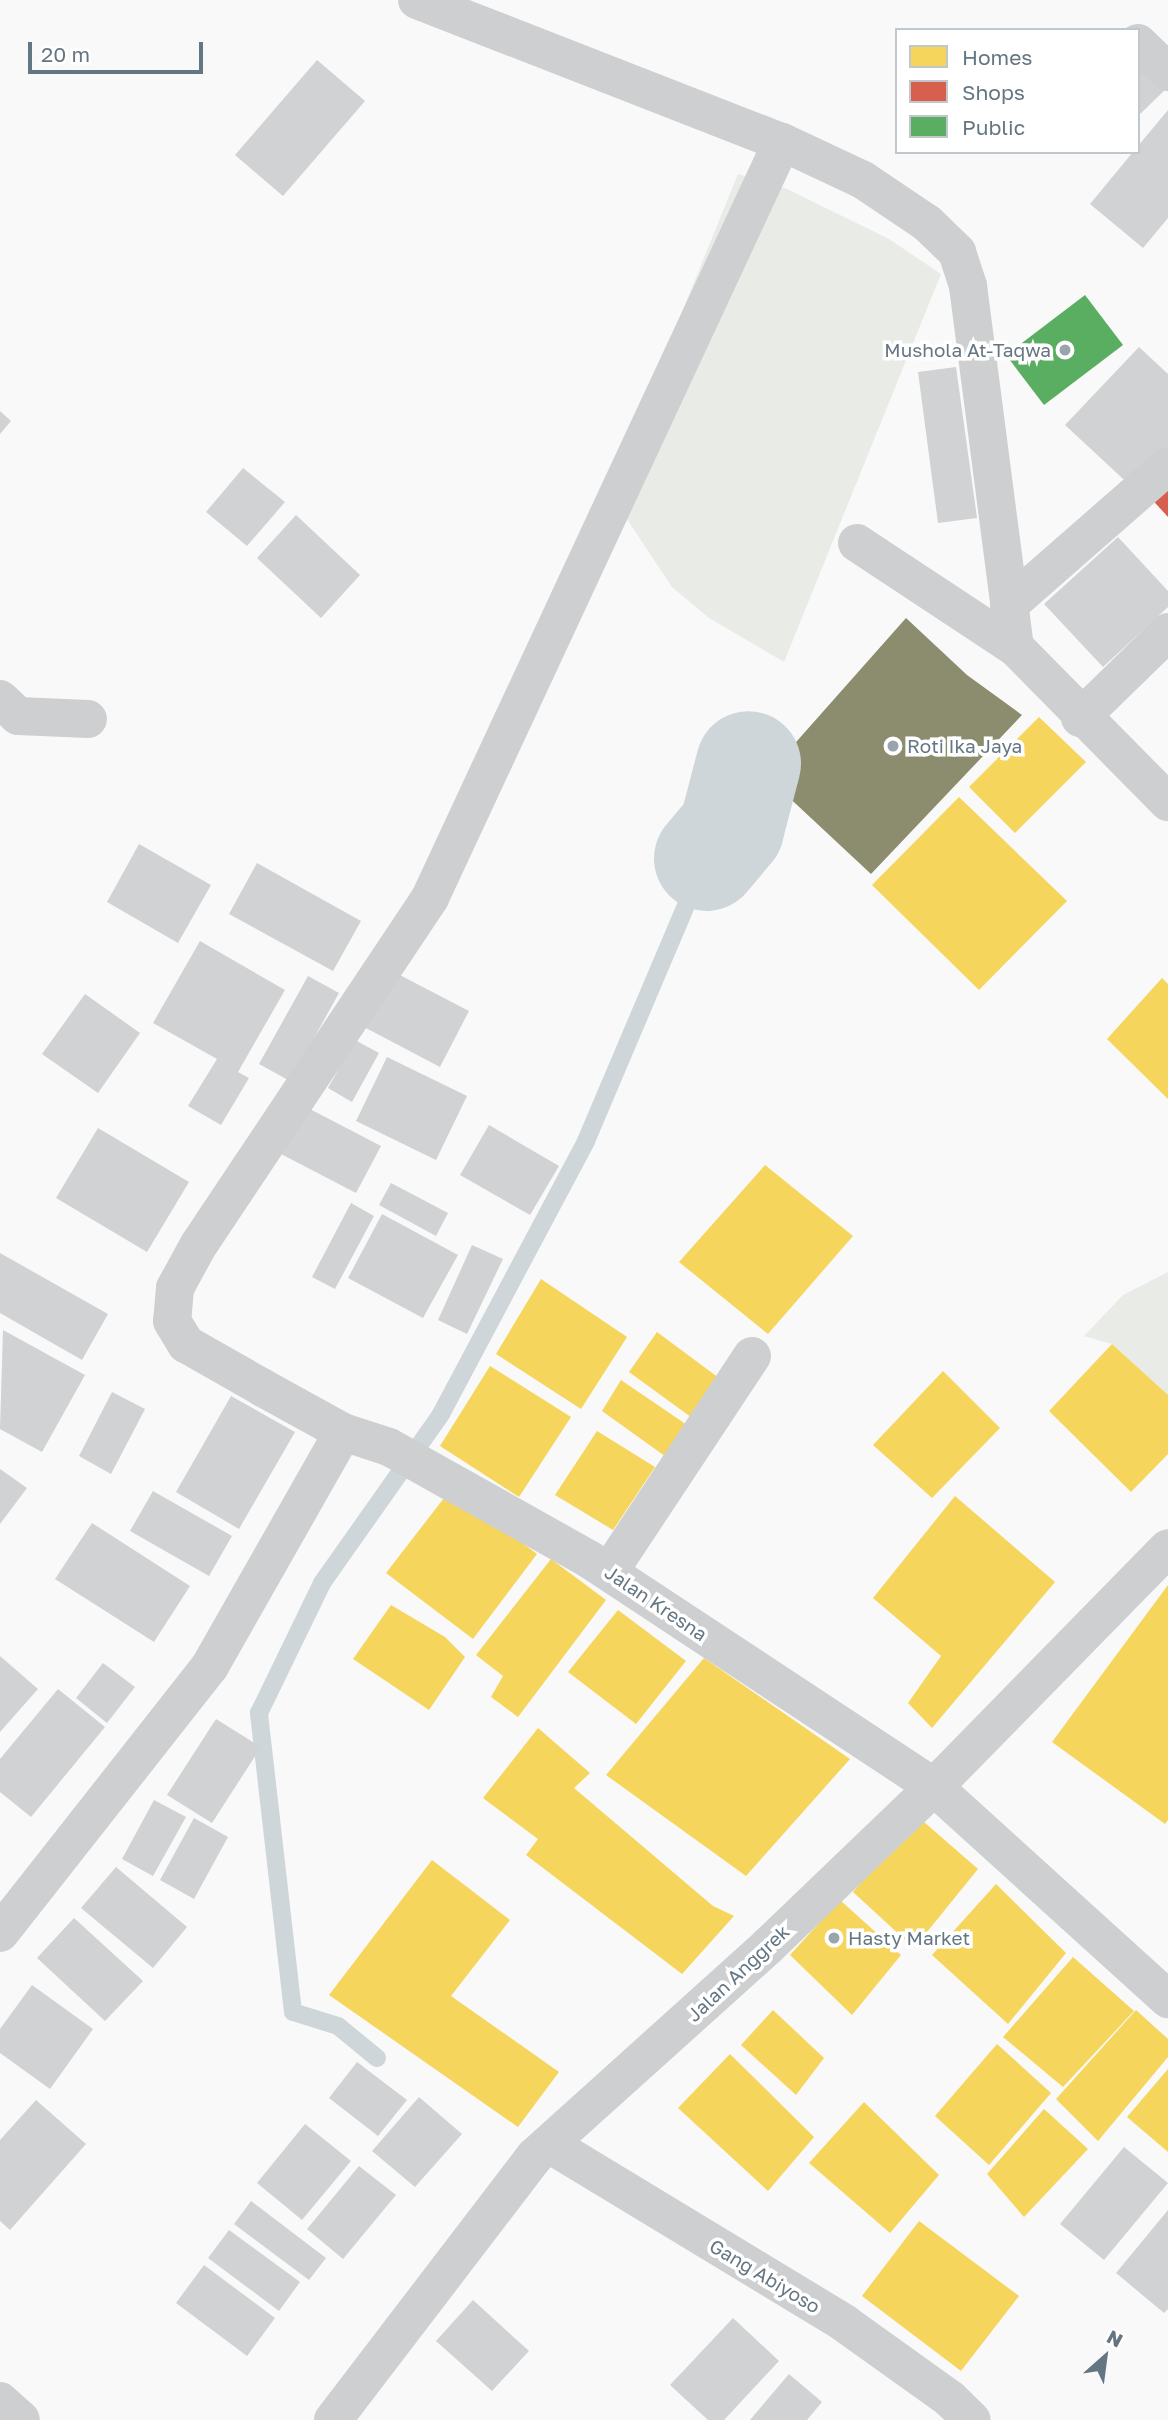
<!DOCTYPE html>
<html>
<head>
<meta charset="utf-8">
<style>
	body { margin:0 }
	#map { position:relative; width:1168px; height:2420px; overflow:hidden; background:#f9f9f9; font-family:"Golos Text",sans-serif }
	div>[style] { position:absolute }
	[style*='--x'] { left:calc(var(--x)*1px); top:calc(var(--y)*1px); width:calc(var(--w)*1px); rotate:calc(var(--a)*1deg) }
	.green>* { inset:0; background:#e8ebe6 }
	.homes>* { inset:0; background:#f6d55c }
	.shops>* { inset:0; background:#d6604d }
	.public>* { inset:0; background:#5aae61 }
	.industry>* { inset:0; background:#8c8c6e }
	.stream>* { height:18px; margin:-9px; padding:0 9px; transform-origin:9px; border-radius:9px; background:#ced6d9 }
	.river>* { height:105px; margin:-52.5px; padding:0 52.5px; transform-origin:52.5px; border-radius:52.5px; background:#ced6d9 }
	.building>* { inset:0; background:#d0d2d3 }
	.street>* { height:38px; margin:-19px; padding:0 19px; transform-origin:19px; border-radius:19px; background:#cecfd0 }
	.dots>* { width:19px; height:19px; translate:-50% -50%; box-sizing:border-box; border:4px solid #fff; border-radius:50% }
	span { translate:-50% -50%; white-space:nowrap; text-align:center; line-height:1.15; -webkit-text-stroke:7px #fff; paint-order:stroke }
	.poi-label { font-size:19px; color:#657683 }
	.right { translate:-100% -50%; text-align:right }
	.left { translate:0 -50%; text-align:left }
	.street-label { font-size:19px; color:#657683 }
	.legend { position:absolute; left:895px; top:28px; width:245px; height:126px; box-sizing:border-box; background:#fff; border:2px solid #c1c8cd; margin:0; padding:9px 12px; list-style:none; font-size:21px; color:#657683 }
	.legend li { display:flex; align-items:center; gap:14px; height:35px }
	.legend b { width:35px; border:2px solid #c1c8cd }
	.north { position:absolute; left:1070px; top:2322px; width:70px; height:70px; -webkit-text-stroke:5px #fff; paint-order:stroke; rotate:28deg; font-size:19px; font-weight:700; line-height:28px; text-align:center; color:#657683 }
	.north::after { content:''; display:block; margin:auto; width:24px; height:32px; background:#657683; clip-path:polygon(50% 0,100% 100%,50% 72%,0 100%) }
	.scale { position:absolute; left:28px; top:42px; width:175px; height:32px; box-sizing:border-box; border:4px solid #657683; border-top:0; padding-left:9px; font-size:21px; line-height:24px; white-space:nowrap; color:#657683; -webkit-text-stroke:5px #fff; paint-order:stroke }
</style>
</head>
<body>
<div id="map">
	<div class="green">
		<i style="clip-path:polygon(738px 174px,787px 189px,889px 239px,941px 274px,784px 662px,709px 618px,672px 587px,609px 492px)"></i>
		<i style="clip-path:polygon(1168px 1272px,1168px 1395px,1112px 1344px,1084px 1336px,1123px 1295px)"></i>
	</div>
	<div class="homes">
		<i style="clip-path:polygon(1039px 717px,1086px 762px,1015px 833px,969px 787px)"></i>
		<i style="clip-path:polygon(959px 797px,1067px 901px,979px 990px,872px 885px)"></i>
		<i style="clip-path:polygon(1162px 978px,1168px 984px,1168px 1099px,1107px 1039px)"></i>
		<i style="clip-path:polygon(765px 1165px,853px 1236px,768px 1334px,679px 1262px)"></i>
		<i style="clip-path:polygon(541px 1279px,627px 1337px,581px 1409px,496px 1354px)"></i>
		<i style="clip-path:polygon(657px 1332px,723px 1381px,695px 1420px,629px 1372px)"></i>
		<i style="clip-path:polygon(1112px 1344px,1168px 1395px,1168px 1454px,1131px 1492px,1049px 1411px)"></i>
		<i style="clip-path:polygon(490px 1366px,571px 1417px,519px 1497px,440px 1446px)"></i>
		<i style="clip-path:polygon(943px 1371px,1000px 1428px,932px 1498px,873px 1445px)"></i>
		<i style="clip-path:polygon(621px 1380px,690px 1427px,669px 1459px,602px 1411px)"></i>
		<i style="clip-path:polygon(597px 1431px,655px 1467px,613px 1530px,555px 1495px)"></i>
		<i style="clip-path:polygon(451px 1489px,537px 1554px,473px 1639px,386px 1573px)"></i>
		<i style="clip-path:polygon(955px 1496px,1055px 1582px,932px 1728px,908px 1703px,941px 1656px,873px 1598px)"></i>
		<i style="clip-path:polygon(551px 1559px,606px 1600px,518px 1717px,491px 1697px,503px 1676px,476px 1655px)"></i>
		<i style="clip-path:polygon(1168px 1585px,1168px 1820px,1165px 1824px,1052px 1742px)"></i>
		<i style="clip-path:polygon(391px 1605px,445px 1637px,465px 1657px,429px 1710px,353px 1659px)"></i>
		<i style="clip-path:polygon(618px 1610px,686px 1661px,636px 1724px,568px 1672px)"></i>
		<i style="clip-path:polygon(704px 1658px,850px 1759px,746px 1876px,606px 1775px)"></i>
		<i style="clip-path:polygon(538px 1728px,590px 1773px,574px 1788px,713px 1906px,734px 1916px,682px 1974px,526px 1855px,538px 1839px,483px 1798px)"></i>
		<i style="clip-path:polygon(916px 1815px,978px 1869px,914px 1948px,853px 1892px)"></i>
		<i style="clip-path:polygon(432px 1860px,510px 1920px,451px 1996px,559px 2072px,518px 2127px,329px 1995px)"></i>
		<i style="clip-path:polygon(996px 1884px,1066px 1953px,1008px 2024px,932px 1955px)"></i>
		<i style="clip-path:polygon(840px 1900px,901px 1955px,852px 2015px,790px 1955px)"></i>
		<i style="clip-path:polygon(1073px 1957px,1134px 2011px,1063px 2087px,1003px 2037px)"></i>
		<i style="clip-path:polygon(773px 2010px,824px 2058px,796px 2095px,741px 2045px)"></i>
		<i style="clip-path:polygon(1136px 2010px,1168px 2039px,1168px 2057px,1098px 2141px,1056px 2099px)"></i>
		<i style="clip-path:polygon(997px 2044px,1051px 2093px,989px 2165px,935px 2116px)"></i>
		<i style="clip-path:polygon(730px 2054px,814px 2137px,768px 2191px,678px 2108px)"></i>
		<i style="clip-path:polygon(1168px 2069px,1168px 2152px,1127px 2117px)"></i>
		<i style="clip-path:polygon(864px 2102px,939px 2175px,890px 2233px,809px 2163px)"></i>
		<i style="clip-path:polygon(1044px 2109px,1088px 2149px,1024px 2217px,987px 2174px)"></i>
		<i style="clip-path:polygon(919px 2221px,1019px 2296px,961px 2371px,862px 2296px)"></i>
	</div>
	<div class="shops">
		<i style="clip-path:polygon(1168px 475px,1168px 517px,1147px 494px)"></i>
	</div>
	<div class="public">
		<i style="clip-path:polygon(1085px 295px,1123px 345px,1044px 405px,1006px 355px)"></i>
	</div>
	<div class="industry">
		<i style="clip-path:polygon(906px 618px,967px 675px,1022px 715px,871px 874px,766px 776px)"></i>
	</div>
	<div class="stream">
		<i style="--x:377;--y:2058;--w:50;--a:-140.6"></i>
		<i style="--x:338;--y:2026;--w:47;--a:-162.7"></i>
		<i style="--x:293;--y:2012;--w:301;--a:-96.5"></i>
		<i style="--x:259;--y:1713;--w:144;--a:-64.1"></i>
		<i style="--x:322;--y:1583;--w:207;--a:-54.8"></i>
		<i style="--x:441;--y:1414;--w:309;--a:-62"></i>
		<i style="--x:586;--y:1141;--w:307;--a:-67"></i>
	</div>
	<div class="river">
		<i style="--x:706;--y:858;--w:39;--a:-50"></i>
		<i style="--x:731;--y:828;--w:67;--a:-75.3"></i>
	</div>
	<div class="building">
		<i style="clip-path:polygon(1138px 49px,1168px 87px,1138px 116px)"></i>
		<i style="clip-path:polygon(317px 60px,365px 101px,283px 196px,235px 155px)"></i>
		<i style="clip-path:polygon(1168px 110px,1168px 218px,1143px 248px,1090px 204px,1133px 152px,1138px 152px,1138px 146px)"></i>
		<i style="clip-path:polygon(1139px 347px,1168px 374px,1168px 454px,1135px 490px,1065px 425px)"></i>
		<i style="clip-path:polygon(956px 367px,977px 518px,938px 523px,918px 372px)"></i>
		<i style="clip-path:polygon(0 411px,11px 421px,0 434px)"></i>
		<i style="clip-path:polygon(243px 468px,285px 502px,247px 546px,206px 512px)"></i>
		<i style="clip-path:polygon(296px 515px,360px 575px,321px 618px,257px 558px)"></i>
		<i style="clip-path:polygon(1118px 537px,1168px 591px,1168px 607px,1103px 667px,1044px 604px)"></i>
		<i style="clip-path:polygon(139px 844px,211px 885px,178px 943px,107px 902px)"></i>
		<i style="clip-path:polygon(257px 863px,361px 921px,333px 971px,229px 914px)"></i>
		<i style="clip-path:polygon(200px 941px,285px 990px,238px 1072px,249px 1078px,221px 1125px,188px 1106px,217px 1059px,153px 1023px)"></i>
		<i style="clip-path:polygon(392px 971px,469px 1011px,440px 1067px,364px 1027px)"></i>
		<i style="clip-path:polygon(308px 976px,339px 993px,290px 1081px,259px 1064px)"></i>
		<i style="clip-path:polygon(85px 994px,140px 1033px,98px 1093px,42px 1054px)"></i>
		<i style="clip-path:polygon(355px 1040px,379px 1053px,352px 1102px,328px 1088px)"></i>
		<i style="clip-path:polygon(387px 1057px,467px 1096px,436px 1160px,356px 1121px)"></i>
		<i style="clip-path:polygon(306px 1107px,381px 1146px,356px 1193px,281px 1154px)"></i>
		<i style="clip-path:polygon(489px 1125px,559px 1166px,530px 1215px,460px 1175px)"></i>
		<i style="clip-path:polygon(98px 1128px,189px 1182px,147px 1252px,56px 1198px)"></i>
		<i style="clip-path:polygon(391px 1183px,448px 1213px,436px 1236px,379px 1205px)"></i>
		<i style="clip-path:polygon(351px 1203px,374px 1216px,335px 1289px,312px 1277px)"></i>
		<i style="clip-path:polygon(382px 1214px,458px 1255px,423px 1318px,348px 1278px)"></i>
		<i style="clip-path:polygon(472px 1245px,503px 1259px,467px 1334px,438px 1320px)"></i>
		<i style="clip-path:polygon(0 1253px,108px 1314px,82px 1360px,0 1313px)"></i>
		<i style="clip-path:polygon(3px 1330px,85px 1375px,42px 1452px,0 1429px)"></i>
		<i style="clip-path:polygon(112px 1392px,145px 1409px,111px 1474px,79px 1456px)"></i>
		<i style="clip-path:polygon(231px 1396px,295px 1432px,239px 1529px,176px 1492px)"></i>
		<i style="clip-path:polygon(0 1469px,27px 1488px,0 1524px)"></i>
		<i style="clip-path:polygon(153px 1491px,232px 1536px,209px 1576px,130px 1531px)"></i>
		<i style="clip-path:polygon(92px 1523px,190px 1586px,154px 1642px,55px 1579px)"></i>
		<i style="clip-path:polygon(0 1656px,38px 1689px,0 1732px)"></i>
		<i style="clip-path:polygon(103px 1663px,135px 1687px,107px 1723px,76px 1698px)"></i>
		<i style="clip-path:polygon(58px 1689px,105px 1727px,31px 1817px,0 1792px,0 1759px)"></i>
		<i style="clip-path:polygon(216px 1719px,261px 1747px,212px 1823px,167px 1795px)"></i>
		<i style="clip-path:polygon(154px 1800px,186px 1817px,153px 1876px,122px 1859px)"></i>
		<i style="clip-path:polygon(194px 1818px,228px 1837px,194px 1899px,160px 1880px)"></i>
		<i style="clip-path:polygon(116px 1867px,187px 1927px,153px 1968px,81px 1908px)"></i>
		<i style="clip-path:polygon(74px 1918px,143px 1981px,105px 2021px,37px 1958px)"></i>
		<i style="clip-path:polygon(32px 1985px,93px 2029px,50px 2089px,0 2053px,0 2029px)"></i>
		<i style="clip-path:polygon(357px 2062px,407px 2100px,378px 2136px,329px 2098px)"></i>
		<i style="clip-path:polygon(419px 2097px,462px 2134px,415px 2187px,372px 2151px)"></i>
		<i style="clip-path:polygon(36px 2100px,86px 2144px,10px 2230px,0 2221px,0 2140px)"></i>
		<i style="clip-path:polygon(305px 2124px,351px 2161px,302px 2220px,257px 2183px)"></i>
		<i style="clip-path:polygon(1124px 2147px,1168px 2183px,1104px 2260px,1060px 2224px)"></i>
		<i style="clip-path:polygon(359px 2166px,396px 2195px,343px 2259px,307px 2229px)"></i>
		<i style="clip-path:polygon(251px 2201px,326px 2258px,309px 2280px,234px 2224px)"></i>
		<i style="clip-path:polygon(1168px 2210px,1168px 2309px,1164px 2313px,1116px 2273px)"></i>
		<i style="clip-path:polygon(229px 2230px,300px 2282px,279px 2311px,208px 2258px)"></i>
		<i style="clip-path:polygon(204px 2265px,275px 2318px,247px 2356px,176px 2303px)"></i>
		<i style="clip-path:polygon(473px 2300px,529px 2351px,492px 2391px,436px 2341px)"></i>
		<i style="clip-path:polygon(733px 2318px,779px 2361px,724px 2420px,708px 2420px,670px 2385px)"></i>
		<i style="clip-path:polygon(789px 2374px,822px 2402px,807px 2420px,750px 2420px)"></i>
	</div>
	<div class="street">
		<i style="--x:417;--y:0;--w:392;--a:21.3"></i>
		<i style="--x:782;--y:142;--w:89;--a:25.1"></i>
		<i style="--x:863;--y:180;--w:77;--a:33.9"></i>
		<i style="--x:927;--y:223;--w:42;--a:44"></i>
		<i style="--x:957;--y:252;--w:36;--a:72"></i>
		<i style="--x:968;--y:286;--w:364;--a:82.6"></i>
		<i style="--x:1138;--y:43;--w:42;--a:44"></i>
		<i style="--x:782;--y:142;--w:834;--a:114.97"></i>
		<i style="--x:430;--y:898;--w:416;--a:123.7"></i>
		<i style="--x:199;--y:1244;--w:50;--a:118.6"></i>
		<i style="--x:175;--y:1288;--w:33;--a:95"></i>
		<i style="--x:172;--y:1321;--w:27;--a:59"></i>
		<i style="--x:186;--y:1344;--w:89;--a:29.7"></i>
		<i style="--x:263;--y:1388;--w:91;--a:28.8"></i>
		<i style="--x:343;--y:1432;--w:48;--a:18.1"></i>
		<i style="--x:389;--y:1447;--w:231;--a:29.3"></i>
		<i style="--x:590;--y:1560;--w:412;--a:33.4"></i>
		<i style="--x:934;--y:1787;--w:316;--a:42.2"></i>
		<i style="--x:857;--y:543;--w:189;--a:33.4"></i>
		<i style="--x:1015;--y:647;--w:218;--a:45.4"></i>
		<i style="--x:1009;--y:605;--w:211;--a:-41.2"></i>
		<i style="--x:0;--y:699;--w:25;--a:43"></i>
		<i style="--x:18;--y:716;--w:70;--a:2.5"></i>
		<i style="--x:1080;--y:718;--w:123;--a:-44.3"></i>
		<i style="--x:609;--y:1572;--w:259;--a:-56.5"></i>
		<i style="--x:0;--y:1933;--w:340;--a:-51.8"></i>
		<i style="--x:210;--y:1666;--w:269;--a:-60.4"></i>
		<i style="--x:549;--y:2144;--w:345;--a:31.2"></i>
		<i style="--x:844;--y:2323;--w:130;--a:35.6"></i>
		<i style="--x:950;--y:2399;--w:30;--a:44"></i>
		<i style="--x:0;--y:2401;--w:28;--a:42"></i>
		<i style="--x:333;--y:2420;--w:332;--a:-52.6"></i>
		<i style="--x:535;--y:2156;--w:314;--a:-42"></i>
		<i style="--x:768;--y:1946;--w:230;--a:-43.8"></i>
		<i style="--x:934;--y:1787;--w:334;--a:-45.6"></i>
	</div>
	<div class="dots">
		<i style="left:1065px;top:350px;background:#99a4ac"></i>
		<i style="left:893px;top:746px;background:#99a4ac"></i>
		<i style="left:834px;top:1938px;background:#99a4ac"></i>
	</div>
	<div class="poi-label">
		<span class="right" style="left:1051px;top:350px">Mushola At-Taqwa</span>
		<span class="left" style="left:907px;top:746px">Roti Ika Jaya</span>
		<span class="left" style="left:848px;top:1938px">Hasty Market</span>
	</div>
	<div class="street-label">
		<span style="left:656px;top:1603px;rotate:34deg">Jalan Kresna</span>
		<span style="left:738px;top:1973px;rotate:-43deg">Jalan Anggrek</span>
		<span style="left:765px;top:2276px;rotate:31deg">Gang Abiyoso</span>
	</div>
	<ul class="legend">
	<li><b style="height:19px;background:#f6d55c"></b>Homes</li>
	<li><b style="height:19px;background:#d6604d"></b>Shops</li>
	<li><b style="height:19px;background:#5aae61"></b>Public</li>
	</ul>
	<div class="north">N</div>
	<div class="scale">20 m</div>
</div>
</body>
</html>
